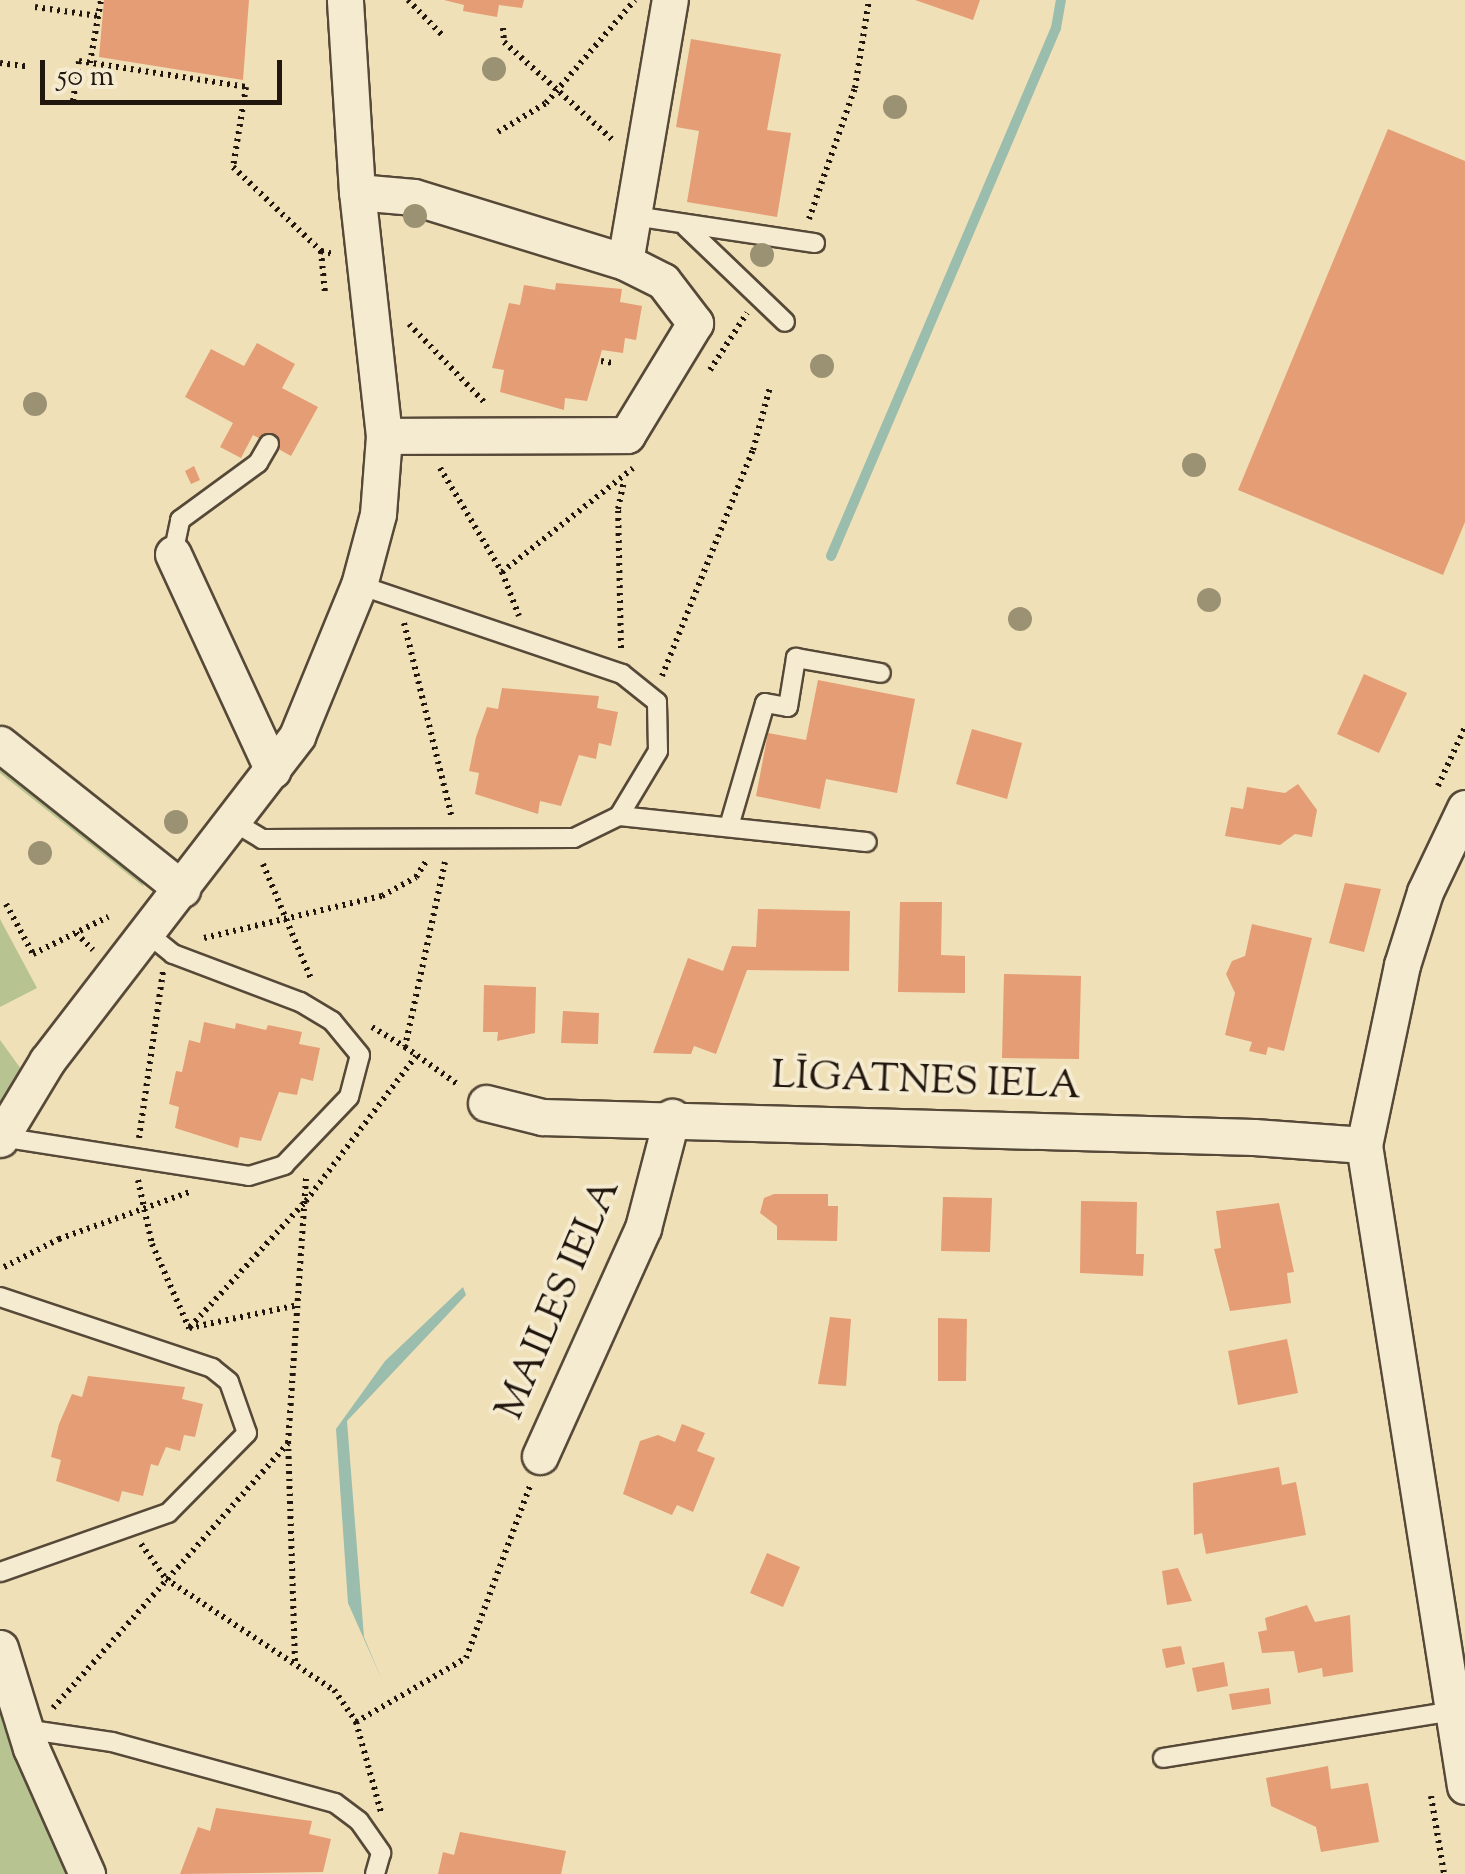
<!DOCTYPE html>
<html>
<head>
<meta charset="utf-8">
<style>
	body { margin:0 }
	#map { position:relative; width:1465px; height:1874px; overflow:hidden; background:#f0e0b7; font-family:"Sorts Mill Goudy",serif }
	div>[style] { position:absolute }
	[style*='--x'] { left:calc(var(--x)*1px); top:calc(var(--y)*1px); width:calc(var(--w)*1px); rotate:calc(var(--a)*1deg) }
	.green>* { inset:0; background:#b7c390 }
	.water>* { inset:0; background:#9abdad }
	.stream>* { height:10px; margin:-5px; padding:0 5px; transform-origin:5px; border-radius:5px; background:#9abdad }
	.building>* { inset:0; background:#e59d75 }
	.path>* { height:6px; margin-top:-3px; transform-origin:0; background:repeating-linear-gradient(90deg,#22170e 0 2.5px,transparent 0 7.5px) }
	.roads { filter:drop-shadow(2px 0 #564938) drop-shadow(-2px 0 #564938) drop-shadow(0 2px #564938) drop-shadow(0 -2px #564938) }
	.lane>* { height:18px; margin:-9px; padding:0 9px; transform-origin:9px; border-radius:9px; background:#f5ebd0 }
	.street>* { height:35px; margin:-17.5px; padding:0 17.5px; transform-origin:17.5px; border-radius:17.5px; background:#f5ebd0 }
	.trees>* { width:24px; height:24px; margin:-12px; border-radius:50%; background:#9b9273 }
	span { translate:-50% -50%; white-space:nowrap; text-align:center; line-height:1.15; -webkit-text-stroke:8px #f5ebd0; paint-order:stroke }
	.street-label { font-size:40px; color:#22170e }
	.scale { position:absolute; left:40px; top:60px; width:242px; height:45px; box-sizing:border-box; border:5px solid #22170e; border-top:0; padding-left:12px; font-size:30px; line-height:35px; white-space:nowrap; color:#22170e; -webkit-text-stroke:8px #f5ebd0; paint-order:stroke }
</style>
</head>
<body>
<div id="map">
	<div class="green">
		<i style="clip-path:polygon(0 763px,135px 868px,144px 887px,0 773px)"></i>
		<i style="clip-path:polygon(0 919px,37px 988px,0 1007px)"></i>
		<i style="clip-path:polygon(0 1040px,21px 1069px,0 1111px)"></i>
		<i style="clip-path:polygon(0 1709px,15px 1758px,69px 1874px,0 1874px)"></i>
	</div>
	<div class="water">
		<i style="clip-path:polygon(463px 1287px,466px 1295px,347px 1421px,364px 1637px,382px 1680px,348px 1603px,336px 1429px,385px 1361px)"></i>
	</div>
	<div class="stream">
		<i style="--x:831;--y:556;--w:574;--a:-66.92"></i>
		<i style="--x:1056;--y:28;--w:28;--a:-80"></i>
	</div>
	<div class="building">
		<i style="clip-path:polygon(104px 0,249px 0,243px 80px,99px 57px)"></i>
		<i style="clip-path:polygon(444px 0,524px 0,522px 8px,499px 5px,497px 17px,463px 11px,464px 5px)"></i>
		<i style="clip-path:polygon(915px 0,980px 0,973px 20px)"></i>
		<i style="clip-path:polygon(691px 39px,781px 54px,767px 130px,791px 133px,777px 217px,687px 202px,699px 131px,676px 127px)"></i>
		<i style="clip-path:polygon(1388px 129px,1465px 161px,1465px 522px,1443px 575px,1238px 490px)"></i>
		<i style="clip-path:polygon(556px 283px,622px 289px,620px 302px,642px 306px,636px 340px,625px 338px,623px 353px,602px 350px,587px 401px,565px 398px,564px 410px,500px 392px,504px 370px,492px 368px,509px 303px,520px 305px,524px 285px,555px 290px)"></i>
		<i style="clip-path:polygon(257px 343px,295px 364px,282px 388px,318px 407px,291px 456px,253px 435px,241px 458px,220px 447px,233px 423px,185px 397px,211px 349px,244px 366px)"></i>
		<i style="clip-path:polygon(194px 466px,200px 480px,191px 484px,185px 471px)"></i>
		<i style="clip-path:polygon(1364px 674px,1407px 693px,1379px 753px,1337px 734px)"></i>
		<i style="clip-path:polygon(818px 680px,915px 699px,897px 793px,826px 779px,820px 809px,756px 796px,768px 733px,806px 740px)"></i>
		<i style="clip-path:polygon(502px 688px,599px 696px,597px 708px,618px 712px,611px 746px,599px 743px,596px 759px,579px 755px,561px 806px,540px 801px,538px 814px,475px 794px,479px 773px,469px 771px,476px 737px,487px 707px,498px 709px)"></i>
		<i style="clip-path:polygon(972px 729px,1022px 743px,1007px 799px,956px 784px)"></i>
		<i style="clip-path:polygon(1298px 784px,1317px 810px,1312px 837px,1295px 834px,1280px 845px,1225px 836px,1231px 807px,1243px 809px,1247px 787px,1285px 793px)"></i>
		<i style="clip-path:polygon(1345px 883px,1381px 889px,1364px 952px,1329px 943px)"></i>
		<i style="clip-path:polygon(900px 902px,942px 902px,941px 955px,965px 956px,965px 993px,898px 992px)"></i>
		<i style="clip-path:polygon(758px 909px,850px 911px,849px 971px,747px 970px,716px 1054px,694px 1046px,691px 1054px,653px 1053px,688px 958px,723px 971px,732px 946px,756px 947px)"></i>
		<i style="clip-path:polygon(1252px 924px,1312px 938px,1284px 1051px,1268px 1047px,1266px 1055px,1249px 1051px,1252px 1042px,1225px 1035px,1235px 993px,1226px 974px,1232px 961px,1245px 956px)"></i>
		<i style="clip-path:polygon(1004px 974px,1081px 976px,1079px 1059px,1002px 1058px)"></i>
		<i style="clip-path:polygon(484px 985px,536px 987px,535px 1033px,497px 1041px,498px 1032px,483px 1032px)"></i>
		<i style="clip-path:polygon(563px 1011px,599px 1013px,598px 1044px,561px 1043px)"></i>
		<i style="clip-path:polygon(204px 1022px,235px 1029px,236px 1023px,266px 1030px,268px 1025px,302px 1032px,299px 1044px,320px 1048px,313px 1081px,301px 1078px,297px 1095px,279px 1092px,261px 1141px,240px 1137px,238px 1148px,175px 1128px,179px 1107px,169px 1104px,176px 1071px,182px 1072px,189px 1040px,200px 1043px)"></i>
		<i style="clip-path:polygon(828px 1194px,828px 1206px,838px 1206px,837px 1241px,777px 1240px,777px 1226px,760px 1213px,764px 1198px,774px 1194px)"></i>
		<i style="clip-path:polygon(943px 1197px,992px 1198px,990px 1252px,941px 1251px)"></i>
		<i style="clip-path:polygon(1081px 1201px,1137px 1202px,1136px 1254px,1144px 1254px,1143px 1276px,1080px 1273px)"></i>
		<i style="clip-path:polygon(1279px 1203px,1294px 1272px,1287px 1273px,1291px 1303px,1230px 1311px,1214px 1249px,1221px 1248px,1216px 1211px)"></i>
		<i style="clip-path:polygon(830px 1317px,851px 1319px,846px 1386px,818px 1384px)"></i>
		<i style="clip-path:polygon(938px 1318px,967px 1319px,966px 1381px,938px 1381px)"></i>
		<i style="clip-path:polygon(1287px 1339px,1298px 1393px,1238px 1405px,1228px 1351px)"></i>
		<i style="clip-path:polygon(88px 1376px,185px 1387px,182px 1399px,203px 1404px,195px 1437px,184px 1435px,180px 1451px,166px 1447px,158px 1466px,151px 1464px,143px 1496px,122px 1491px,119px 1502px,56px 1481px,61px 1460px,51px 1457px,59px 1424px,72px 1394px,82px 1397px)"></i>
		<i style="clip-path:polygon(682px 1424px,705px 1433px,697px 1451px,715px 1458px,693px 1512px,677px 1505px,672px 1515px,623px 1494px,640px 1441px,658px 1435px,675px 1442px)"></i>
		<i style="clip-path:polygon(1279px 1467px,1282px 1485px,1296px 1482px,1306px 1535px,1206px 1554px,1202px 1533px,1194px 1535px,1193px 1483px)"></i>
		<i style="clip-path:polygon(767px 1553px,800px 1567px,783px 1607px,750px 1593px)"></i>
		<i style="clip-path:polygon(1178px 1568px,1192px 1601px,1167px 1605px,1162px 1571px)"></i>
		<i style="clip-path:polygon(1307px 1605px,1315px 1622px,1350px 1615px,1353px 1672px,1323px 1677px,1322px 1668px,1298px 1673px,1294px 1651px,1262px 1653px,1258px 1632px,1267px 1630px,1265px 1618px)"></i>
		<i style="clip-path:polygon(1181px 1646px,1185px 1664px,1166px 1668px,1162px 1649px)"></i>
		<i style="clip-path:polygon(1224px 1662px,1228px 1686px,1197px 1692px,1192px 1668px)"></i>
		<i style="clip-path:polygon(1269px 1688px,1271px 1704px,1232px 1710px,1229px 1694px)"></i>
		<i style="clip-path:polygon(1328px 1766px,1331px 1789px,1368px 1783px,1379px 1842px,1321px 1852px,1316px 1827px,1271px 1806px,1266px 1778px)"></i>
		<i style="clip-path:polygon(216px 1808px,312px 1821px,309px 1834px,331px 1839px,323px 1872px,180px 1874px,198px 1827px,210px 1831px)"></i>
		<i style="clip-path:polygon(460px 1832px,566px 1851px,561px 1874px,438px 1874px,443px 1852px,454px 1855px)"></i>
	</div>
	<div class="path">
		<i style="--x:408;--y:0;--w:52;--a:45.8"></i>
		<i style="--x:35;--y:7;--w:64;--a:8.1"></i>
		<i style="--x:503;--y:28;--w:14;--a:86"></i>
		<i style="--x:504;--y:42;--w:149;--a:42"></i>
		<i style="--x:0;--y:63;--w:26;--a:7"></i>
		<i style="--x:90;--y:63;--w:64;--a:-80.1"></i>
		<i style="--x:73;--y:101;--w:40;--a:-81.5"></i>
		<i style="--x:79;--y:61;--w:169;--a:8.8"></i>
		<i style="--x:246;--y:87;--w:81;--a:99.2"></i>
		<i style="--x:233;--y:167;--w:122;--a:43.7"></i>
		<i style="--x:321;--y:251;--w:12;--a:14"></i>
		<i style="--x:498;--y:132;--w:56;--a:-31.1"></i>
		<i style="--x:546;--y:103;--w:136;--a:-49.2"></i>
		<i style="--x:809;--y:219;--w:139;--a:-70.7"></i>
		<i style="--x:855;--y:88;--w:89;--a:-81"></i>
		<i style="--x:321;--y:251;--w:42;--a:84.6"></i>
		<i style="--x:409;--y:324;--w:110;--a:46.1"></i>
		<i style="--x:601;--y:361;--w:11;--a:10"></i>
		<i style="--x:710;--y:370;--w:68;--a:-57"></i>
		<i style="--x:440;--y:468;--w:121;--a:59.2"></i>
		<i style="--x:502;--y:572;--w:47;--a:68.9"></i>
		<i style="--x:502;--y:572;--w:167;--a:-38.4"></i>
		<i style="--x:404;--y:623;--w:198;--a:76.2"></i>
		<i style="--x:621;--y:648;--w:139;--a:-91.2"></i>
		<i style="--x:618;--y:509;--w:29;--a:-78"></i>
		<i style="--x:662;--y:676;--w:244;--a:-68.1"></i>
		<i style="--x:753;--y:450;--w:65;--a:-74.9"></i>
		<i style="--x:1438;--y:786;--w:65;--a:-65.4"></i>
		<i style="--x:445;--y:862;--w:189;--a:102.2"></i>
		<i style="--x:405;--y:1047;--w:67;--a:35.3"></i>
		<i style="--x:263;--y:864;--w:127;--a:67.3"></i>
		<i style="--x:6;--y:904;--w:57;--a:61.6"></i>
		<i style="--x:33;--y:954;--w:84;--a:-26.3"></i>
		<i style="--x:76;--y:933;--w:24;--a:45"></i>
		<i style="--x:204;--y:938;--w:183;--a:-13.3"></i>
		<i style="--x:382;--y:896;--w:39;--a:-29"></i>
		<i style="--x:416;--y:877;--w:20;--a:-57"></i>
		<i style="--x:372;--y:1027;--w:39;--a:31"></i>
		<i style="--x:139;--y:1138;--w:168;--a:-81.8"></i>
		<i style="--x:138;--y:1180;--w:66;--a:77.7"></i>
		<i style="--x:152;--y:1244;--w:92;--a:66.2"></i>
		<i style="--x:189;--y:1328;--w:111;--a:-11.9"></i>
		<i style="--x:4;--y:1267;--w:62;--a:-27"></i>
		<i style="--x:59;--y:1239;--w:141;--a:-19.8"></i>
		<i style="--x:190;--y:1327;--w:171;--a:-47.4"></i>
		<i style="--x:306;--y:1201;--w:182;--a:-52.8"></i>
		<i style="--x:141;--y:1544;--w:43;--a:54.5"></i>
		<i style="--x:166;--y:1579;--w:201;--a:33.5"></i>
		<i style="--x:334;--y:1690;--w:39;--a:55"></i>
		<i style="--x:356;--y:1722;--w:93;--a:74.5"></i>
		<i style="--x:295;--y:1661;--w:218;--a:-91.8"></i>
		<i style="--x:288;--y:1443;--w:266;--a:-86.1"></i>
		<i style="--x:53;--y:1708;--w:354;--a:-48.4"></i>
		<i style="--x:356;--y:1722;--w:127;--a:-30.2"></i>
		<i style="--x:466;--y:1658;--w:187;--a:-69.6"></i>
		<i style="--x:1431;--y:1796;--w:79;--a:80.5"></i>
	</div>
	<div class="roads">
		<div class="lane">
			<i style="--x:634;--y:216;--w:183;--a:8.5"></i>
			<i style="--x:686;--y:227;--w:137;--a:43.8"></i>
			<i style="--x:173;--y:554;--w:35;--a:-78"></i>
			<i style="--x:180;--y:520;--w:97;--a:-36.2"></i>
			<i style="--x:258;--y:463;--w:22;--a:-60"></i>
			<i style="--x:619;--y:816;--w:249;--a:6"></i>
			<i style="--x:234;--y:822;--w:33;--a:31"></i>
			<i style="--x:262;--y:839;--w:312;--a:-0.2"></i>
			<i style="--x:574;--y:838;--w:50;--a:-26.1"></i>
			<i style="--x:619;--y:816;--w:76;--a:-59"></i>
			<i style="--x:658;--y:751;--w:49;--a:-91.2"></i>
			<i style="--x:657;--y:702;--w:45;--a:-141.3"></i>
			<i style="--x:622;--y:674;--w:278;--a:-161.3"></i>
			<i style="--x:730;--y:823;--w:125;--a:-73.7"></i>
			<i style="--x:765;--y:703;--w:23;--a:10"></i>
			<i style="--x:788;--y:707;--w:50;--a:-80.7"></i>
			<i style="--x:796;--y:658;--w:86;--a:10"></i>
			<i style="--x:1;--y:1137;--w:251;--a:8.9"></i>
			<i style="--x:249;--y:1176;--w:37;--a:-17"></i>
			<i style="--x:284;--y:1165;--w:94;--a:-46.3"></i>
			<i style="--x:349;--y:1097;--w:43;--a:-75.3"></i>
			<i style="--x:360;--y:1055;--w:44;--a:-129.5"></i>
			<i style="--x:332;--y:1021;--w:37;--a:-149"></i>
			<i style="--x:300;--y:1002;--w:136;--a:-159.3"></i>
			<i style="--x:173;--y:954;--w:33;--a:-141"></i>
			<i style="--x:0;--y:1297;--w:224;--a:18.5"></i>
			<i style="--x:212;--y:1368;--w:22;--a:39"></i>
			<i style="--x:229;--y:1382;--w:54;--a:70.6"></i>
			<i style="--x:247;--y:1433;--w:112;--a:134.6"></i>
			<i style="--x:168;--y:1513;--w:178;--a:160.6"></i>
			<i style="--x:24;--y:1729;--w:89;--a:8.4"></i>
			<i style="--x:112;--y:1742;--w:231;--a:15.3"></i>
			<i style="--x:335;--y:1803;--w:30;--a:37"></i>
			<i style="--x:359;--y:1821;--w:39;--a:55"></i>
			<i style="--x:381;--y:1853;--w:22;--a:106"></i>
			<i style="--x:1163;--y:1758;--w:294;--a:-9.2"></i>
		</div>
		<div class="street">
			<i style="--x:357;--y:192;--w:57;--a:5"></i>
			<i style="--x:414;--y:197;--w:221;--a:17.1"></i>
			<i style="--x:625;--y:262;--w:42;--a:26.6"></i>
			<i style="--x:663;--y:281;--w:53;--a:52.7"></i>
			<i style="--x:695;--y:323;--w:131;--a:121.3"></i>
			<i style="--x:627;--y:435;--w:243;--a:179.8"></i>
			<i style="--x:625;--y:262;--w:266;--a:-80.3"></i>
			<i style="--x:173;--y:554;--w:238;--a:65.2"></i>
			<i style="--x:0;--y:744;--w:233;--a:38.5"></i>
			<i style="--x:1465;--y:808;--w:93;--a:115.5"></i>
			<i style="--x:1425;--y:892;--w:77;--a:107.5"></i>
			<i style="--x:1402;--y:965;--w:184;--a:101.9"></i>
			<i style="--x:1364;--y:1145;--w:649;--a:81.05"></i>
			<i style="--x:486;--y:1103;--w:58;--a:14"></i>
			<i style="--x:542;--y:1117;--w:712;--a:1.61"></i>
			<i style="--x:1254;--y:1137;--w:110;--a:4.2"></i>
			<i style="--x:0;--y:1139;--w:91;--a:-58.9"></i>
			<i style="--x:47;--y:1061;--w:410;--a:-52.4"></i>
			<i style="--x:297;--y:736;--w:163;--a:-67.7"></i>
			<i style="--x:359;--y:585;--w:73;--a:-75"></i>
			<i style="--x:378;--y:514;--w:78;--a:-85.6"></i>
			<i style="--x:384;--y:436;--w:245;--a:-96.3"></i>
			<i style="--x:357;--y:192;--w:192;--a:-93.6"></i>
			<i style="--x:540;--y:1456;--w:250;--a:-65.7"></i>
			<i style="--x:643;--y:1228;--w:115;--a:-75.4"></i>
			<i style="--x:0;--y:1648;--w:105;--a:72.8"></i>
			<i style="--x:31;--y:1748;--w:138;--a:66"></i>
		</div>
	</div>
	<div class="trees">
		<i style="left:494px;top:69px"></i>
		<i style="left:895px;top:107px"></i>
		<i style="left:415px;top:216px"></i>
		<i style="left:762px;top:255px"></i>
		<i style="left:822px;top:366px"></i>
		<i style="left:35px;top:404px"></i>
		<i style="left:1194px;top:465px"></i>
		<i style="left:1209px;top:600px"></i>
		<i style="left:1020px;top:619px"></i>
		<i style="left:176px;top:822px"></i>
		<i style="left:40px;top:853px"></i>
	</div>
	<div class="street-label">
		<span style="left:926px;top:1083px;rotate:2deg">LĪGATNES IELA</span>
		<span style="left:560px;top:1300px;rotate:-67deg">MAILES IELA</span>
	</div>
	<div class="scale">50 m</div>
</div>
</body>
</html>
